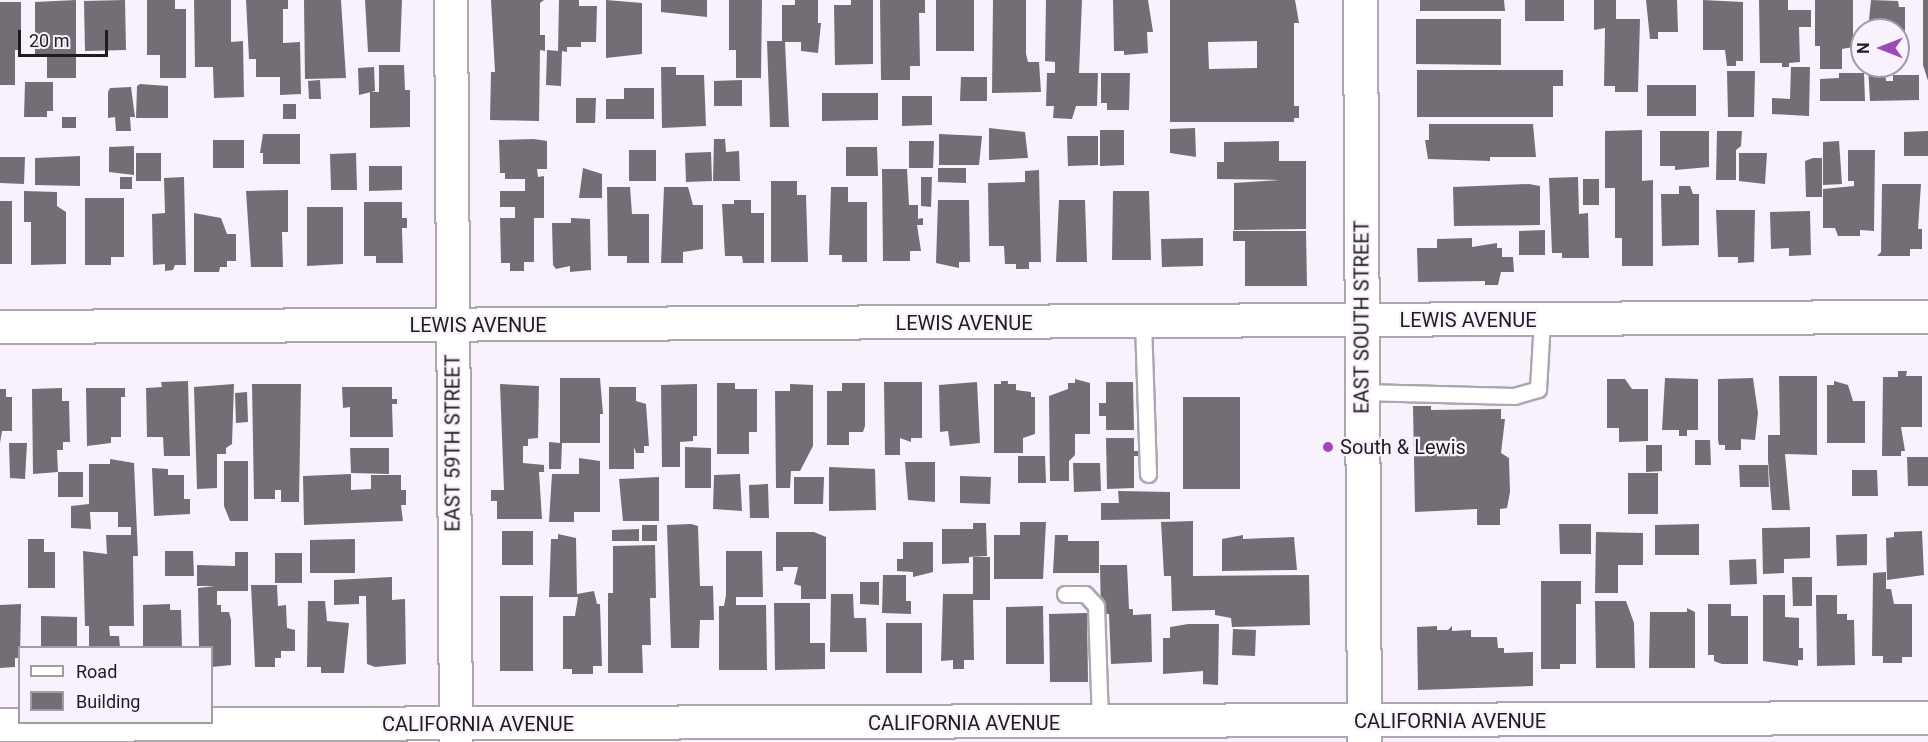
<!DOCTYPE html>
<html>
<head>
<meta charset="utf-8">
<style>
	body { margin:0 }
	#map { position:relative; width:1928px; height:742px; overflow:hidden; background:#f9f1fc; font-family:Roboto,sans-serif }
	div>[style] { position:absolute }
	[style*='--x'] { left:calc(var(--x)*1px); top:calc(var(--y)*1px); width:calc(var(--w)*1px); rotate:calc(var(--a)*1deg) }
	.building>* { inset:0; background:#746d76 }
	.roads { filter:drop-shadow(2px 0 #ada6b0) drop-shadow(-2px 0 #ada6b0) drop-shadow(0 2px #ada6b0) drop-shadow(0 -2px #ada6b0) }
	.lane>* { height:15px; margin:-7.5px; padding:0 7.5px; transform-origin:7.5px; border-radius:7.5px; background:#fff }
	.street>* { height:32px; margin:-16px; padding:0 16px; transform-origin:16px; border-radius:16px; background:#fff }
	.secondary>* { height:33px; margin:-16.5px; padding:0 16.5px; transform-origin:16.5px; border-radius:16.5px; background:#fff }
	.dots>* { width:16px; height:16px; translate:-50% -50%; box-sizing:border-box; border:3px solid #f9f1fc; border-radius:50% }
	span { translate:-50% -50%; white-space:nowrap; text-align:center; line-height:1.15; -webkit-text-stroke:4.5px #f9f1fc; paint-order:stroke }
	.street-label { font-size:20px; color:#1f1c1f }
	.poi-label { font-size:20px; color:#1f1c1f }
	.left { translate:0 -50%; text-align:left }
	.legend { position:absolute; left:18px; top:646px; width:195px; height:78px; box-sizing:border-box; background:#f9f1fc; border:2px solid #a29ca4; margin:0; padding:8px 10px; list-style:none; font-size:18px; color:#1f1c1f }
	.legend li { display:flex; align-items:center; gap:12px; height:30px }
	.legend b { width:30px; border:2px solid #a29ca4 }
	.north { position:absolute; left:1850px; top:18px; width:60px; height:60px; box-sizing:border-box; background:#f9f1fc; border:2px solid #a29ca4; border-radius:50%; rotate:270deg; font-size:16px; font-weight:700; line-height:24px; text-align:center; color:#1f1c1f }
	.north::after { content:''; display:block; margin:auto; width:21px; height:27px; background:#9e49b7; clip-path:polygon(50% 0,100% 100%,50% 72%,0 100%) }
	.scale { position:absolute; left:18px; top:30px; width:90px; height:27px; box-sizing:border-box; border:3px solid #1f1c1f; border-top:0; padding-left:8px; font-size:18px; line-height:21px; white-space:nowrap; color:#1f1c1f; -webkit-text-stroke:4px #f9f1fc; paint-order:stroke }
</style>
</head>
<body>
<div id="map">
	<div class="building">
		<i style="clip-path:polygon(76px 0,76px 78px,47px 78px,47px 55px,35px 55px,35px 2px)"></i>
		<i style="clip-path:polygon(125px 0,126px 50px,85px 51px,84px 1px)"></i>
		<i style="clip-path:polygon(147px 0,175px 0,175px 9px,186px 9px,186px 78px,160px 78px,160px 55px,147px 55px)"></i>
		<i style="clip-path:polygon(194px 0,231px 0,231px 42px,243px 41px,244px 97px,214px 98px,213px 67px,195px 67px)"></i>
		<i style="clip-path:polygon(246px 0,288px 0,288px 9px,283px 9px,283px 43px,300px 42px,301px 94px,280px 95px,280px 77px,256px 77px,256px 59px,249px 59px)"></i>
		<i style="clip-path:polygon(304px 0,341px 0,346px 78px,305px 79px)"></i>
		<i style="clip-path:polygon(365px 0,402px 0,400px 52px,368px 52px)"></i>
		<i style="clip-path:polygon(491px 0,544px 0,540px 3px,540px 35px,545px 35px,545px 51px,540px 50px,539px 121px,490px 120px,491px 72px,495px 72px)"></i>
		<i style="clip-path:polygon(559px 0,579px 0,579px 6px,597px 6px,596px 42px,581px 42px,581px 47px,567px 47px,567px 52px,562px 51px,561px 86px,546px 85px,547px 50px,558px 51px)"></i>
		<i style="clip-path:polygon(606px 0,642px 3px,642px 54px,606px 58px)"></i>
		<i style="clip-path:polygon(661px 0,707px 0,707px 17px,661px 12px)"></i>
		<i style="clip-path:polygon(729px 0,762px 0,761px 78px,736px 78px,736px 50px,729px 50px)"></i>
		<i style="clip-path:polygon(795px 0,818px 0,818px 23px,821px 23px,818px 53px,801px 51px,801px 42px,785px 42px,789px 127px,770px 127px,767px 41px,782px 41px,782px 5px,795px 5px)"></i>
		<i style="clip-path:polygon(851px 0,873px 0,873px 64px,835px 65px,834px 5px,851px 5px)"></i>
		<i style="clip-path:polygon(880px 0,925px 0,925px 13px,919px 13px,920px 66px,910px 66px,910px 80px,881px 80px)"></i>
		<i style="clip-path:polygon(936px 0,974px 0,974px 51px,936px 51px)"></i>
		<i style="clip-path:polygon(993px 0,1026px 0,1026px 54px,1028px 62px,1039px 62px,1041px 92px,992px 93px)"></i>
		<i style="clip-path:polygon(1046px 0,1082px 0,1079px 73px,1098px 73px,1097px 106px,1076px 106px,1072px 119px,1053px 118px,1054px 106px,1046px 106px,1047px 73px,1055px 73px,1055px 62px,1045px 61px)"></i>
		<i style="clip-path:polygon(1113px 0,1148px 0,1153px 32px,1147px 32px,1148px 53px,1124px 55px,1124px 51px,1114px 51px)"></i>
		<i style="clip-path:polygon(evenodd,1170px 0,1295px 0,1299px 23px,1294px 23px,1294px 106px,1299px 106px,1299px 118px,1294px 118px,1294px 122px,1170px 122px,1170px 0,1257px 41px,1257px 68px,1209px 69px,1208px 42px,1257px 41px)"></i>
		<i style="clip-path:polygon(1420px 0,1504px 0,1505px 11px,1420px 11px)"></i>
		<i style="clip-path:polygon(1525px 0,1564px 0,1564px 21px,1525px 21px)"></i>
		<i style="clip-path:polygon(1594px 0,1616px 0,1616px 19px,1640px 19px,1638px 92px,1615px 92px,1615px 86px,1604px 86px,1605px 28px,1594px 30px)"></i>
		<i style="clip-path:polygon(1646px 0,1677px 0,1678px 32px,1658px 32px,1658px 39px,1650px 39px)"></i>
		<i style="clip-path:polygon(1703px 0,1743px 2px,1743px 61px,1736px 61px,1736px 66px,1727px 66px,1725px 50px,1703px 50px)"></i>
		<i style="clip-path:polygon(1759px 0,1788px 0,1788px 10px,1811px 10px,1811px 27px,1799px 27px,1800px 62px,1789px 63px,1789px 67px,1782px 67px,1782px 63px,1760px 63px)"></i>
		<i style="clip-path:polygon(1815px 0,1853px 0,1853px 47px,1842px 49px,1842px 69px,1820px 69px,1820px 46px,1815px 46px)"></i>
		<i style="clip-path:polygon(1871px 0,1898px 1px,1899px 7px,1905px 7px,1905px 47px,1898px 47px,1898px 30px,1868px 30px)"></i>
		<i style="clip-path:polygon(1923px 0,1928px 0,1928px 81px,1923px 65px)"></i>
		<i style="clip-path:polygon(0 2px,21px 2px,21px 50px,15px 50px,15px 85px,0 85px)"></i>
		<i style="clip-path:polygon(1416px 19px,1501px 19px,1501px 65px,1416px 64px)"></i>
		<i style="clip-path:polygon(379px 65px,404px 65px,405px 90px,410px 90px,410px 127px,370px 128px,370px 92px,379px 92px)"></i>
		<i style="clip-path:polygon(1868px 66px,1896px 66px,1896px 70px,1885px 70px,1886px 81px,1893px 81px,1893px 75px,1919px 75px,1919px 100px,1870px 101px)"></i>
		<i style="clip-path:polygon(374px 67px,375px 91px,359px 95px,358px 68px)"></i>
		<i style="clip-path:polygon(661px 67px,676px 67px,676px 75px,704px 75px,706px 126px,662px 128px)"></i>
		<i style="clip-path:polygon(1791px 67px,1810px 67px,1809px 116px,1772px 114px,1772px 98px,1790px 99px)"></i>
		<i style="clip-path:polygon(1417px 70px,1563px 70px,1563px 86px,1553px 86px,1553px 117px,1417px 117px)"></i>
		<i style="clip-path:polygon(1727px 71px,1755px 71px,1754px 117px,1728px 117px)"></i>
		<i style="clip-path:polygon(1101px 73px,1130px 73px,1129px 110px,1107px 110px,1107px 103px,1101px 103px)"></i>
		<i style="clip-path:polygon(1839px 73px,1864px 73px,1865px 101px,1820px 101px,1820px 79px,1839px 78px)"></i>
		<i style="clip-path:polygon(961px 77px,987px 77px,987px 101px,960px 101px)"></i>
		<i style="clip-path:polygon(320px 80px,321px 99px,309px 99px,308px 81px)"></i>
		<i style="clip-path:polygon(742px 80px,742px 106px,714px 106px,714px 81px)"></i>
		<i style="clip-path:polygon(25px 82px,53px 82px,53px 111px,47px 111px,47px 117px,24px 117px)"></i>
		<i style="clip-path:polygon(140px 84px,168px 86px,168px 118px,136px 118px,137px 86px)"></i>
		<i style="clip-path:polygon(1647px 85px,1696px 85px,1696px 116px,1647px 116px)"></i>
		<i style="clip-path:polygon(131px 87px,135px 117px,130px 117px,131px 131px,116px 131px,115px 117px,108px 118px,108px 92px,110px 88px)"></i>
		<i style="clip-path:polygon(624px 88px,654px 88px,654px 119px,606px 119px,606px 99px,624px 99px)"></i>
		<i style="clip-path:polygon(822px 93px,878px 93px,878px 120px,822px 121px)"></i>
		<i style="clip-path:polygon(902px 96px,932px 96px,932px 125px,902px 126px)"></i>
		<i style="clip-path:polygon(576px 98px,596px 98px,595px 123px,576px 123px)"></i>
		<i style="clip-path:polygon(283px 104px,296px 104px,296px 119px,283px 119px)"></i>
		<i style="clip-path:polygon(62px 117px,76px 117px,76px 128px,62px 128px)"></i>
		<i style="clip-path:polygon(1429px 124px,1533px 124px,1536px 157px,1490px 157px,1490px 161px,1428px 159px,1425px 140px,1429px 140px)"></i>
		<i style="clip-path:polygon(989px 128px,1025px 132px,1028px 158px,989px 160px)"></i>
		<i style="clip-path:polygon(1195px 128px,1196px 157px,1170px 153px,1170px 129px)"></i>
		<i style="clip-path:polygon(1100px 130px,1124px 130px,1124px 165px,1100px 166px)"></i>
		<i style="clip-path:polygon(1642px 130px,1642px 181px,1653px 180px,1653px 266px,1622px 266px,1622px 238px,1615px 238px,1615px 188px,1605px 188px,1605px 131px)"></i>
		<i style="clip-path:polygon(1660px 131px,1709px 131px,1709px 167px,1675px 170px,1675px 166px,1660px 166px)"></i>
		<i style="clip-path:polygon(1717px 131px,1742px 131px,1741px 146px,1736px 150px,1736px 180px,1716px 180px)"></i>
		<i style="clip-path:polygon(1928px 131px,1928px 156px,1904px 156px,1904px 132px)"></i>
		<i style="clip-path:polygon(263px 134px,300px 134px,300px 164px,263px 164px,263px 153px,260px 153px)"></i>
		<i style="clip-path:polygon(939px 134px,982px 136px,979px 165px,939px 165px)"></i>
		<i style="clip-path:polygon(1067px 136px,1098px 136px,1098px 165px,1068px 166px)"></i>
		<i style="clip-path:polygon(534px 139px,547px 141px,547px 169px,537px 169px,538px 177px,544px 176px,544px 218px,534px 218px,534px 262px,524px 262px,524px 271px,510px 271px,510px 263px,501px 263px,500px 218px,515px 218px,515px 207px,500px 207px,500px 191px,525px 191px,525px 179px,505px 179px,505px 173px,500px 173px,499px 140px)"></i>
		<i style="clip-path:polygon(714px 139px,725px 139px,726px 152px,739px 151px,740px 181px,713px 181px)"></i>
		<i style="clip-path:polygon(213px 140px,244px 140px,244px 168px,213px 168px)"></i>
		<i style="clip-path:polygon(909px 141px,934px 141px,933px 168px,909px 168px)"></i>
		<i style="clip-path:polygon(1279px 141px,1279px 161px,1306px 161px,1306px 229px,1234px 230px,1234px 183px,1280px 180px,1217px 179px,1217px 162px,1224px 162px,1224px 142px)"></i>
		<i style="clip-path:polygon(1839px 141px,1842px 184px,1823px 185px,1823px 142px)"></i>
		<i style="clip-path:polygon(134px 146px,134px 175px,109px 172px,109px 147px)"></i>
		<i style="clip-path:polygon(846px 147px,877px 147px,878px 176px,846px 176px)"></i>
		<i style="clip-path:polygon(629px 150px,656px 150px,656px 181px,629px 181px)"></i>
		<i style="clip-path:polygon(1848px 150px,1875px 150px,1874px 231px,1860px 230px,1860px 236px,1838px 236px,1835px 228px,1823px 228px,1823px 189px,1854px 186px,1854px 181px,1848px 181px)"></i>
		<i style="clip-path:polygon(711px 152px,712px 181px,686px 182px,685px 153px)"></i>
		<i style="clip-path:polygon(136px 153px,161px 153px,161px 181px,136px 181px)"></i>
		<i style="clip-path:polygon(356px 153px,357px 190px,331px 190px,330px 154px)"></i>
		<i style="clip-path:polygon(1739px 153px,1767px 153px,1765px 184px,1739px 181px)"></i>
		<i style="clip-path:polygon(80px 156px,80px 186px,35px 185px,35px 158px)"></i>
		<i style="clip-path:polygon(0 157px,25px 157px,24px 184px,0 183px)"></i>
		<i style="clip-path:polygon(1813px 158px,1822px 158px,1822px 197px,1806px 197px,1805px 161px)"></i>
		<i style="clip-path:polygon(369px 166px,402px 166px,402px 190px,369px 191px)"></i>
		<i style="clip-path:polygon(583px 168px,602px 174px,602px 198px,579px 198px)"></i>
		<i style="clip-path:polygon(938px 168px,966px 168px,966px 183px,938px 182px)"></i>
		<i style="clip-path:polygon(882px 169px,907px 169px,909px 205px,918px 205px,918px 219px,923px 218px,923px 225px,917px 225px,921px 251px,910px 251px,910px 261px,883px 261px)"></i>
		<i style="clip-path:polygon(1039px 170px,1041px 262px,1029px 262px,1029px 269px,1016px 269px,1016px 264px,1005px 264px,1004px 246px,989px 246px,988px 183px,1025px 182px,1025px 171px)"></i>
		<i style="clip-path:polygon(120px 177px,132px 177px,132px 189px,120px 189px)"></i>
		<i style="clip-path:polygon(184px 177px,186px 265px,175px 265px,173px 270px,165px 271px,165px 264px,153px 265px,152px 214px,165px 213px,164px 178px)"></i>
		<i style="clip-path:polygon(921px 177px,932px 177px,931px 207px,921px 206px)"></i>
		<i style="clip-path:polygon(1578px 177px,1579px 214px,1588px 213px,1589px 258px,1562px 258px,1562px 253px,1552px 253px,1549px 178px)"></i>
		<i style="clip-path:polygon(1583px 179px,1599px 179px,1599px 205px,1583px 205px)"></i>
		<i style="clip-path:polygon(771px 181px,797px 181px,797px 195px,806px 195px,808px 262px,771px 262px)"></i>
		<i style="clip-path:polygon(1529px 184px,1540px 186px,1540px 225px,1454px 226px,1453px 187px)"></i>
		<i style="clip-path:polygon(1882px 184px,1921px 184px,1918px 229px,1922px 229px,1922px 249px,1910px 249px,1910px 256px,1877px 256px,1881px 252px)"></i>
		<i style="clip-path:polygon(1679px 186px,1690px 186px,1693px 194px,1699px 194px,1699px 245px,1662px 246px,1661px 194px,1679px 194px)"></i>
		<i style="clip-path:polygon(607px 187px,630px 187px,632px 214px,649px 214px,649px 263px,627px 263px,627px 256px,608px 256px)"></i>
		<i style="clip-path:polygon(664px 187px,688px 187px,693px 205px,703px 205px,703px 249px,683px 252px,683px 263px,661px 263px)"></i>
		<i style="clip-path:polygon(831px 187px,848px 187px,848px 202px,867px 202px,867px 262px,842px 262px,842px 255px,829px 255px)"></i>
		<i style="clip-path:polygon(288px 190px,288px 232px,282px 232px,283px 267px,251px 267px,246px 191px)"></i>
		<i style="clip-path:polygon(24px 191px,57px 192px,57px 206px,66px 212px,66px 264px,31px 265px,31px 222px,24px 222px)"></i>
		<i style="clip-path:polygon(1113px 191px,1149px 191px,1151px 260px,1112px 260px)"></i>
		<i style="clip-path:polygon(85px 198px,124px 198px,124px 257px,111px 257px,111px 265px,85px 265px)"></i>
		<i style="clip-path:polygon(734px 200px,751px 200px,751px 213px,764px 213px,764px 263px,743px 263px,742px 256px,725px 256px,722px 204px,734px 204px)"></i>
		<i style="clip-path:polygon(938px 200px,969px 200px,970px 262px,959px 262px,959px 268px,936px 263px)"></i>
		<i style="clip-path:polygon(1059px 200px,1085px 200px,1087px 262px,1056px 262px)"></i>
		<i style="clip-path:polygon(0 201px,12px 201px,12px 264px,0 264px)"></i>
		<i style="clip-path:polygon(364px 202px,402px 202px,402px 218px,407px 218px,407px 228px,402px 228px,403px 263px,376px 263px,376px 256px,364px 256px)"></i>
		<i style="clip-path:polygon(307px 207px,343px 207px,343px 264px,307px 266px)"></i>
		<i style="clip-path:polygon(1716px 210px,1755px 210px,1754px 262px,1738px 263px,1738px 257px,1718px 257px)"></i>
		<i style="clip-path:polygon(1810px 211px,1811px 255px,1789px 256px,1789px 248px,1771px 249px,1770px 212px)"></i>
		<i style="clip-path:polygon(194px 213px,221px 218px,227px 234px,236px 234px,236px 261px,227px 261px,227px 267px,220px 267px,219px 272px,194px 272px)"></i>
		<i style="clip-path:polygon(571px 218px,590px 219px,591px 270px,570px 272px,570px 266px,556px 269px,553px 265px,552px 223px,571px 223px)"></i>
		<i style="clip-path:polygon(1545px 230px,1545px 255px,1519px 255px,1519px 231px)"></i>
		<i style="clip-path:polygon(1233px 231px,1306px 231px,1307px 286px,1245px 286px,1245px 241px,1233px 241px)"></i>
		<i style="clip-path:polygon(1203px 238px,1203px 266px,1162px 267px,1161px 239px)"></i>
		<i style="clip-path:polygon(1472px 238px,1472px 247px,1497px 243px,1497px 248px,1502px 248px,1502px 257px,1513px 257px,1514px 272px,1501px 272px,1498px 285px,1485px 285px,1485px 281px,1418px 282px,1417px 248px,1437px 248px,1437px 239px)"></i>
		<i style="clip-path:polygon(1898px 371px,1907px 371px,1906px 376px,1922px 376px,1922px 427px,1901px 427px,1905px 451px,1901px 451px,1901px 456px,1882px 456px,1883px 377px,1898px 377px)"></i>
		<i style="clip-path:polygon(1779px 376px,1817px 376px,1817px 455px,1785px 454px,1790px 510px,1772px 510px,1768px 460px,1768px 435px,1780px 435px)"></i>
		<i style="clip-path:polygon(560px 378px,600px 378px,603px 414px,600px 414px,600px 443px,562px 443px,561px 469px,549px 469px,549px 442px,560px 443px)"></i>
		<i style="clip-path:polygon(1665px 378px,1698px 379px,1698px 430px,1687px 430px,1687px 436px,1679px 436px,1679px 430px,1662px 430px)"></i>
		<i style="clip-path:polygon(1753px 378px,1758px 413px,1755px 440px,1741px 439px,1741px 450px,1725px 450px,1725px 445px,1719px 445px,1718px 440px,1718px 379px)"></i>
		<i style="clip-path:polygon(1075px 379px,1090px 383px,1090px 434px,1075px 434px,1075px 455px,1069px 461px,1069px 481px,1050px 481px,1049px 396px,1068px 389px,1068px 383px,1075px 383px)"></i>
		<i style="clip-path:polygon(1607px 379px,1625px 379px,1632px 389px,1648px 389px,1648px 441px,1619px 442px,1619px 428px,1607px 428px)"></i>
		<i style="clip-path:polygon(188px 381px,190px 456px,164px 456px,163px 437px,147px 437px,146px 388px,162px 387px,161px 382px)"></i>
		<i style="clip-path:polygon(1001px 381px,1008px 381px,1008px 384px,1016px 384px,1016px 390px,1031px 392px,1031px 397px,1035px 397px,1035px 434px,1023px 438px,1023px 453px,994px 453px,994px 384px,1001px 384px)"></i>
		<i style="clip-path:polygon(1834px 381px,1848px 385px,1853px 401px,1865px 401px,1865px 443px,1827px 443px,1827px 385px,1834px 385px)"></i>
		<i style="clip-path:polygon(884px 382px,922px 382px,922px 438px,911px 438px,911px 442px,900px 438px,900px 455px,885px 455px)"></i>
		<i style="clip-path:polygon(977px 382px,980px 443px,950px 446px,948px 431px,940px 432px,939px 385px)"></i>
		<i style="clip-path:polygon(1106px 382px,1133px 382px,1134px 430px,1106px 430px,1106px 416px,1099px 416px,1099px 403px,1106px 403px)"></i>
		<i style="clip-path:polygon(717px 383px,735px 383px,735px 389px,757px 389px,757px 432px,749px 432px,749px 454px,717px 454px)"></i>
		<i style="clip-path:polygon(842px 383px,865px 383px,865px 426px,863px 432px,849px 432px,849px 445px,827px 445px,827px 391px,842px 391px)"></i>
		<i style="clip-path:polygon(234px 384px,232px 444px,226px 448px,226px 454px,217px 454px,217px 488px,197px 489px,194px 387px)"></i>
		<i style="clip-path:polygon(252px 384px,301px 384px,299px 502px,281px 502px,281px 490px,275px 490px,275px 499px,254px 499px)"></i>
		<i style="clip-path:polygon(500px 384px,539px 386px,538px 438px,528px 439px,528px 446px,523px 446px,523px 463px,544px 465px,544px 472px,539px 472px,542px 519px,497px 519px,497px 501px,491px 501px,491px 490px,504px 490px)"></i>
		<i style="clip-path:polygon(697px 384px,697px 436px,693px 436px,693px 441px,680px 442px,680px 467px,662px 467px,661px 385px)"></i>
		<i style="clip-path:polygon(790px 384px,813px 385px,813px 446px,800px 471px,791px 471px,790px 488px,776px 488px,775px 391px,790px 391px)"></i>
		<i style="clip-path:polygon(342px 387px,392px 387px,392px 399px,397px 399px,397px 404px,392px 404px,393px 437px,350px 437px,350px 407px,343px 408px)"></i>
		<i style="clip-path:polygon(609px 387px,636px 387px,636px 401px,646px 404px,649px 446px,644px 446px,644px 453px,636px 453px,634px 447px,634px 469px,609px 469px)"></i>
		<i style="clip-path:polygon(62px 388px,62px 401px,69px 401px,70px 442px,63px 442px,63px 450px,57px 450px,58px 472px,33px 474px,32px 389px)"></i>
		<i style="clip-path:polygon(86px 388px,125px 388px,125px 397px,121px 397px,121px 437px,111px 437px,111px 443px,87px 446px)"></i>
		<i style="clip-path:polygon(0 389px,6px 389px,6px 397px,12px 397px,12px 431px,2px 431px,0 443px)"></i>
		<i style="clip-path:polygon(247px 392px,248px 422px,236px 423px,235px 393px)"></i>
		<i style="clip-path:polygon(1183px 397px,1240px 397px,1240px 489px,1183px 489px)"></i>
		<i style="clip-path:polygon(1413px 406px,1431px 406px,1431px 410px,1501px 409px,1501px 419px,1505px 419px,1501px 453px,1509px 458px,1510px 492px,1507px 508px,1500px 509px,1500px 525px,1477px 525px,1477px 509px,1415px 512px)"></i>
		<i style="clip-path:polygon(1106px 438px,1134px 438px,1134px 451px,1138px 451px,1138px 456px,1134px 456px,1134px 488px,1107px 489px)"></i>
		<i style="clip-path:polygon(1695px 440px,1710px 440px,1711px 465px,1695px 465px)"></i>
		<i style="clip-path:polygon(9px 443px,27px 443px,25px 479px,10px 478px)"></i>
		<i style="clip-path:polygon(1646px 445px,1662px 445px,1662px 471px,1646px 472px)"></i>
		<i style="clip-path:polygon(685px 447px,711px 448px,711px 488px,685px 488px)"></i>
		<i style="clip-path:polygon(350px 448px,389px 448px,389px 474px,351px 473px)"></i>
		<i style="clip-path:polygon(1018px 456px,1045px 456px,1046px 483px,1018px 483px)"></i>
		<i style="clip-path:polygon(1907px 457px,1928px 457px,1928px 486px,1908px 486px)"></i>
		<i style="clip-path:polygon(579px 458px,600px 461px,600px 512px,574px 512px,574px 522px,549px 522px,552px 474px,579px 474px)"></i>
		<i style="clip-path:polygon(110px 459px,134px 463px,138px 556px,133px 556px,134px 626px,109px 626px,110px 636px,119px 636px,120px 648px,89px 648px,89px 626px,85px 626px,83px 551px,107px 554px,106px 535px,131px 535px,131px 527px,118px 527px,118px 512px,90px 512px,91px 529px,71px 528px,71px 506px,89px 504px,89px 464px,110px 464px)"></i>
		<i style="clip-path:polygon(224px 461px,248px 461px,248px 521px,230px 521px,224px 506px)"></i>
		<i style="clip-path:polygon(905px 462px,935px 462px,935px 502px,908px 500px)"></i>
		<i style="clip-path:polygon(1073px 463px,1100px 463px,1101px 491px,1074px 492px)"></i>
		<i style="clip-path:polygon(1739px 465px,1768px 465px,1769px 487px,1740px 487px)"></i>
		<i style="clip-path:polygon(829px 467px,875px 469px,876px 510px,829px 511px)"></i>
		<i style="clip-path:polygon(152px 468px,168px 469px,168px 475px,184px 475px,184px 499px,190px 499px,190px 514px,154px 516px)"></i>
		<i style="clip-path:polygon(1852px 470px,1877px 470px,1878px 496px,1852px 496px)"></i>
		<i style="clip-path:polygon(58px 472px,83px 472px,83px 497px,58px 497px)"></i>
		<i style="clip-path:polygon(1628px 473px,1658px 473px,1658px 514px,1628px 514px)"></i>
		<i style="clip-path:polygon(351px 474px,351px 490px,371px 489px,371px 475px,401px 475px,401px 490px,406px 490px,406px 505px,401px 505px,403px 521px,304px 525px,303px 476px)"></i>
		<i style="clip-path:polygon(740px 474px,742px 511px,713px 509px,714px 475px)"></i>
		<i style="clip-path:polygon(960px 476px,991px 477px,990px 504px,960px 503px)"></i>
		<i style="clip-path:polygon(659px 477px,659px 521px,623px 521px,619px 479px)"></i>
		<i style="clip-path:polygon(794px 477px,824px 477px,823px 504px,794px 504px)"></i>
		<i style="clip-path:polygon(768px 484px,769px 518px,750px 518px,749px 485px)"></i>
		<i style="clip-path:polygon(1118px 491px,1170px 492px,1170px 519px,1101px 520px,1101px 503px,1119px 503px)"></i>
		<i style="clip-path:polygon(1193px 521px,1193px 576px,1309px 575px,1310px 625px,1232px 627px,1231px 618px,1215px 615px,1215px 610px,1172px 611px,1171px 576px,1164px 576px,1161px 522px)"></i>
		<i style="clip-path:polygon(1020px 522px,1046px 522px,1043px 579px,994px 579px,994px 535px,1020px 535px)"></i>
		<i style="clip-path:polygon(973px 523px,986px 523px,987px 556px,969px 557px,969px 563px,942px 564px,942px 529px,973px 529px)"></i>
		<i style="clip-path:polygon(691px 524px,698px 526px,700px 586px,713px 586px,714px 620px,700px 620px,699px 648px,671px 648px,667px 525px)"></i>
		<i style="clip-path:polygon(1559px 524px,1591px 524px,1591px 554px,1560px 554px)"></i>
		<i style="clip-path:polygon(1699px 524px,1699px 555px,1655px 555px,1655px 525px)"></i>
		<i style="clip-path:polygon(642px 525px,657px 525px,657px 541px,642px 541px)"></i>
		<i style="clip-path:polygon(1810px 527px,1810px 558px,1784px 559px,1784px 573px,1763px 574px,1762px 528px)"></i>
		<i style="clip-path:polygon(639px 529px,639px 541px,612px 541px,612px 530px)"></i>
		<i style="clip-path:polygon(502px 531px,533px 531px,533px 565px,502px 565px)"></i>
		<i style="clip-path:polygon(1922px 531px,1924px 575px,1887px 580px,1886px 538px,1894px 537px,1894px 532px)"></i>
		<i style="clip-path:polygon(776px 532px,814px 532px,826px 537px,826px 599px,801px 599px,801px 586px,794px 584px,798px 567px,783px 567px,783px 571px,776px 571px)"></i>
		<i style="clip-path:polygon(1596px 532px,1643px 533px,1643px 565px,1618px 565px,1618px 593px,1595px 593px)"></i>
		<i style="clip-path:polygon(558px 534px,576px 538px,577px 594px,594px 591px,597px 604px,600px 604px,602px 666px,593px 666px,593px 674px,572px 674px,572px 669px,563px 669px,563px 616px,575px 616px,578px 597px,549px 597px,551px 539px,558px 539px)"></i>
		<i style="clip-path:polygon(1867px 534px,1867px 565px,1837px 566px,1836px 535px)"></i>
		<i style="clip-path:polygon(1055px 535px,1068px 535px,1068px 541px,1099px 541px,1099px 573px,1053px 573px)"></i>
		<i style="clip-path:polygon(1243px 535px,1243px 539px,1294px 537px,1297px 570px,1222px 571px,1222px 539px)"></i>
		<i style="clip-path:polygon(28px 539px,44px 539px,44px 552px,55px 552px,55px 588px,28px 588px)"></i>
		<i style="clip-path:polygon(355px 539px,355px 573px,310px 573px,310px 540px)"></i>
		<i style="clip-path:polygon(903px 542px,933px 542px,933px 572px,913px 577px,913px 572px,897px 571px,897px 559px,903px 559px)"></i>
		<i style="clip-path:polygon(655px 545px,656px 598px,650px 598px,651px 645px,642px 645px,643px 673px,608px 673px,608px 593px,613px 593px,613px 546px)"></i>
		<i style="clip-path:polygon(165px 551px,193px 551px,194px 576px,165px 576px)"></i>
		<i style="clip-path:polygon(726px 551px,762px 551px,763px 597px,736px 597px,736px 605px,766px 605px,767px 670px,719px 670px,719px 606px,724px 606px,726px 595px)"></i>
		<i style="clip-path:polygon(235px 552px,248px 552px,248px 591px,217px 591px,217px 605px,221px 605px,221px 612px,229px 612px,231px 620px,231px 665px,212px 667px,212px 648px,199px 648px,198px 588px,215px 586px,197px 586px,197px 565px,235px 566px)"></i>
		<i style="clip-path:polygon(275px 553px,302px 553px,302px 583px,275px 583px)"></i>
		<i style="clip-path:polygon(973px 557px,990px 557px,990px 600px,973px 600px,974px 660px,964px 660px,964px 669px,953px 669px,953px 660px,941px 661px,943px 594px,973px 594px)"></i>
		<i style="clip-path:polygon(1756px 559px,1757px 584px,1730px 585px,1729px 560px)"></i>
		<i style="clip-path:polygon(1100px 565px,1127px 565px,1129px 609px,1133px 609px,1133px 615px,1151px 614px,1152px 662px,1111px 664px,1109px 614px,1101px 614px)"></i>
		<i style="clip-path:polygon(1886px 572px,1886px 589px,1891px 589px,1894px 604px,1912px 604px,1912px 657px,1902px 657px,1902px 663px,1883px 663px,1883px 656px,1872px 656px,1873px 573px)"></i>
		<i style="clip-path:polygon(883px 575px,906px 575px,906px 601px,911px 601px,911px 614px,882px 613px)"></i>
		<i style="clip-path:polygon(392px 577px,392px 600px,405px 599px,406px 664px,375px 667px,367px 664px,366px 596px,359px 596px,359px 604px,334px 605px,334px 580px)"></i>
		<i style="clip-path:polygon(1792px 577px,1812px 577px,1812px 606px,1793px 606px)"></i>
		<i style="clip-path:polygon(1541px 581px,1581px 581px,1581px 604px,1576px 604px,1576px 664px,1560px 664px,1560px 669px,1541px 669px)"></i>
		<i style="clip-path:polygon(860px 582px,879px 582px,879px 605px,860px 604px)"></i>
		<i style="clip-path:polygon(251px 585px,277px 585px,278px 606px,286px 605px,287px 628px,295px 630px,295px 651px,281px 651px,281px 658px,275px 658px,275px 667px,255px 667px)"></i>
		<i style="clip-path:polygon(831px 594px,853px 594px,854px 618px,866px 618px,867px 652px,830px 652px)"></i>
		<i style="clip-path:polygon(1763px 595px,1785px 595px,1785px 617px,1799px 618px,1799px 648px,1803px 648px,1803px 660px,1798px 660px,1798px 666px,1763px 661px)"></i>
		<i style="clip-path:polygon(1816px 595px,1837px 595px,1837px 614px,1847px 614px,1847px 620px,1854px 620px,1855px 665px,1817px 666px)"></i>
		<i style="clip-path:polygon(500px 596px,533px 596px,533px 671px,500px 671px)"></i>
		<i style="clip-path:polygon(308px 601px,325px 601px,327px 621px,349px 623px,344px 673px,321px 673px,321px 667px,307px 667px)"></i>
		<i style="clip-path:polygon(1595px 601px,1626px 601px,1634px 623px,1635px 668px,1596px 668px)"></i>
		<i style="clip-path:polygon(774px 603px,810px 603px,810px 643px,825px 643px,825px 669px,775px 670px)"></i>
		<i style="clip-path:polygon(21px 604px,20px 658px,15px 658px,15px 667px,0 668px,0 605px)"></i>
		<i style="clip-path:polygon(170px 604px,170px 610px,181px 610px,182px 648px,143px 648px,143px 605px)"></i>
		<i style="clip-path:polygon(1708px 604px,1731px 604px,1731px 616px,1748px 616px,1748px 664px,1722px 664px,1714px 661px,1714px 655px,1708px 655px)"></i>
		<i style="clip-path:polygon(1043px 606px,1044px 664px,1006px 664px,1006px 607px)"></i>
		<i style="clip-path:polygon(1687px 608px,1695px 612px,1695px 668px,1649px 668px,1650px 612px,1687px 612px)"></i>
		<i style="clip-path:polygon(1087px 613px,1088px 682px,1050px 682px,1049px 614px)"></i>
		<i style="clip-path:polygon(41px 616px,77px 617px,77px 648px,41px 648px)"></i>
		<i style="clip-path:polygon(886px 623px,922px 623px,922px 673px,886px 673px)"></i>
		<i style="clip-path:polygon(1188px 624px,1219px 624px,1218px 685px,1203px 684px,1203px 671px,1163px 674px,1163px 638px,1170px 638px,1170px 627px)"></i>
		<i style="clip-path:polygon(1437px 626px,1437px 630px,1448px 630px,1452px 626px,1452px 631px,1471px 630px,1471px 637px,1497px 637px,1498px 648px,1504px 648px,1504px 653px,1533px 652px,1533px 686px,1418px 690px,1417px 627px)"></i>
		<i style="clip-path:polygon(1233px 629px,1256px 630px,1255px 656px,1232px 655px)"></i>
	</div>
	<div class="roads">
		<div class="lane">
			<i style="--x:1143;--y:322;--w:152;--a:88.1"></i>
			<i style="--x:1362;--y:392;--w:152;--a:1.5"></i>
			<i style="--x:1514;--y:396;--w:25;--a:-16"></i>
			<i style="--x:1538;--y:389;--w:70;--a:-86.7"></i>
			<i style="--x:1065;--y:594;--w:20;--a:0"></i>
			<i style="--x:1085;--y:594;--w:16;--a:47"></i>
			<i style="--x:1096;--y:606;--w:116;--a:88"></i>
		</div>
		<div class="street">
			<i style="--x:451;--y:0;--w:742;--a:89.61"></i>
			<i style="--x:0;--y:327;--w:1928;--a:-0.3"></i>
			<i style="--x:0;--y:725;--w:1928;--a:-0.21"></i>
		</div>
		<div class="secondary">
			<i style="--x:1360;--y:0;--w:742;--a:89.69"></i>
		</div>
	</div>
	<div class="dots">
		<i style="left:1328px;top:447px;background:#9e49b7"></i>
	</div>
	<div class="street-label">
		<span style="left:1362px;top:317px;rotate:-90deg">EAST SOUTH STREET</span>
		<span style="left:1468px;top:320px">LEWIS AVENUE</span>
		<span style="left:964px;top:323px">LEWIS AVENUE</span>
		<span style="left:478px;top:325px">LEWIS AVENUE</span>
		<span style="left:453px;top:443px;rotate:-90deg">EAST 59TH STREET</span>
		<span style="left:1450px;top:721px">CALIFORNIA AVENUE</span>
		<span style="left:964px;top:723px">CALIFORNIA AVENUE</span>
		<span style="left:478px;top:724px">CALIFORNIA AVENUE</span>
	</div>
	<div class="poi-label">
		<span class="left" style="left:1340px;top:447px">South &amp; Lewis</span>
	</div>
	<ul class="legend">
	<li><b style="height:8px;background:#fff"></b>Road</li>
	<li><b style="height:16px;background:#746d76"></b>Building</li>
	</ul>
	<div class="north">N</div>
	<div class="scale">20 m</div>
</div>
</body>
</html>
